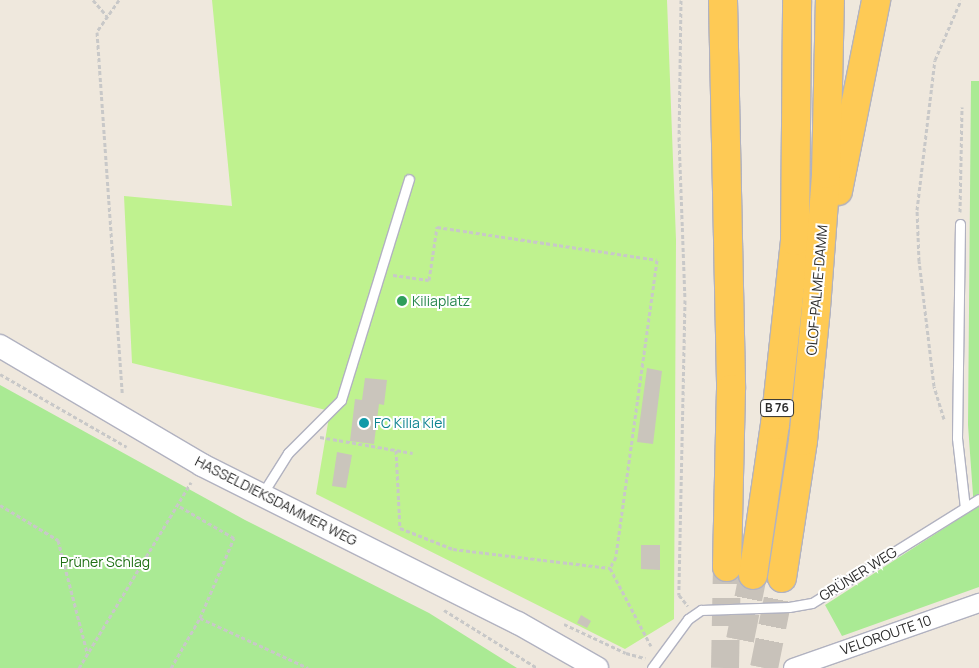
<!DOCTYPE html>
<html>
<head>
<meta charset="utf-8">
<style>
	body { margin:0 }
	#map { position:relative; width:979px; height:668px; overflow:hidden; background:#efe8dd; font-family:Manrope,sans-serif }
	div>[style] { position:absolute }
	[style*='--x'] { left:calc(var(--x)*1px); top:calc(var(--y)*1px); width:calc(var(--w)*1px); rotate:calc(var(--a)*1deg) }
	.green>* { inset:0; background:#aaea94 }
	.pitch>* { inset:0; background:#bff28f }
	.building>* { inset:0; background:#cac5bc }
	.trunk-tunnel>* { height:28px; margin-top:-14px; transform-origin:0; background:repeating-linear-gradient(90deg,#c8c2ba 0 28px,transparent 0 42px) }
	.path>* { height:3px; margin-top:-1.5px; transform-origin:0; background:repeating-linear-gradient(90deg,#c8c8c8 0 4px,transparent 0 6.5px) }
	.roads { filter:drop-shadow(1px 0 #b1b2c0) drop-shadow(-1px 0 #b1b2c0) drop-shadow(0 1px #b1b2c0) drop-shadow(0 -1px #b1b2c0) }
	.service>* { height:9px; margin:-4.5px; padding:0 4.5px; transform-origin:4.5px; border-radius:4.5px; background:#fff }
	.minor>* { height:18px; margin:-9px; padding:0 9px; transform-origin:9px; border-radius:9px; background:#fff }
	.tertiary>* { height:22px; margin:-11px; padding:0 11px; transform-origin:11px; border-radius:11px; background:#fff }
	.trunk>* { height:28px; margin:-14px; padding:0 14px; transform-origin:14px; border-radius:14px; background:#feca55 }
	.dots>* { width:14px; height:14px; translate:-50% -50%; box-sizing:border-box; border:2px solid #fff; border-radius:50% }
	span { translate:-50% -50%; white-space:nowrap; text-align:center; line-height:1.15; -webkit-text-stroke:4px #fff; paint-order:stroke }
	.shield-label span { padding:1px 4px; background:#fff; border:1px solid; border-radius:4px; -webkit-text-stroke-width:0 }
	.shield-label { font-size:12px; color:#2c2c2c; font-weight:700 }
	.street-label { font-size:14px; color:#2c2c2c }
	.leisure-label { font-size:14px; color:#27864d }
	.left { translate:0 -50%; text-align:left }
	.culture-label { font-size:14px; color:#0d838f }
	.park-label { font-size:14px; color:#1f7014 }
</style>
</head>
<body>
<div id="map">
	<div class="green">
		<i style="clip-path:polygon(971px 81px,979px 81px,979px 587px,842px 636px,825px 605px,974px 509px,968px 425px)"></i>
		<i style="clip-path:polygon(0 385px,245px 520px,429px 613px,517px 668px,0 668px)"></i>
	</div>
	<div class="pitch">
		<i style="clip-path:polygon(212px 0,667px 0,676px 240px,674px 619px,625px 649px,316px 494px,330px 411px,132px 363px,124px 196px,232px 206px)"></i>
	</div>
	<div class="building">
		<i style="clip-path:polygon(647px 368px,662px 371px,653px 444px,637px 442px)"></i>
		<i style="clip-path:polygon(365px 378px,387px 380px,384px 405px,379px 404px,374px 444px,350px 441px,355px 399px,362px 400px)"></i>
		<i style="clip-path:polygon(337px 452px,352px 455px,346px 488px,332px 486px)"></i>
		<i style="clip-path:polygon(641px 545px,660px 545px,660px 570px,641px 569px)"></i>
		<i style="clip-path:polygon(581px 615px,591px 621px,587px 628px,577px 623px)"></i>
	</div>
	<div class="trunk-tunnel">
		<i style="--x:740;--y:640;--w:66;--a:-78.7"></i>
		<i style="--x:725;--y:668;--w:101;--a:-88.9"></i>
		<i style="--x:764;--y:668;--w:92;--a:-78.7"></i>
	</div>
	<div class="path">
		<i style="--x:93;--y:0;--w:21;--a:49"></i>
		<i style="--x:119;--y:0;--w:39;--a:125"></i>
		<i style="--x:97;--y:32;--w:363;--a:86"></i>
		<i style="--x:681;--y:0;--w:137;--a:90.8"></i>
		<i style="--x:679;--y:137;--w:163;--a:87.9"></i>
		<i style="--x:685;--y:300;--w:295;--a:91.2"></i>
		<i style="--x:679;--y:595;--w:14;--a:51"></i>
		<i style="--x:960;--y:212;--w:105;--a:-88.9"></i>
		<i style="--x:393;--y:275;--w:36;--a:8"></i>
		<i style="--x:429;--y:280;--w:54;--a:-81.4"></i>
		<i style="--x:437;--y:227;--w:222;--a:8.5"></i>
		<i style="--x:657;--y:260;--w:300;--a:97.9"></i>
		<i style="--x:616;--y:557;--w:13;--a:119"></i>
		<i style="--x:610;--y:568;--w:88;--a:62.3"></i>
		<i style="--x:0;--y:374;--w:146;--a:29.9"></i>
		<i style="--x:944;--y:419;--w:34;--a:-107"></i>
		<i style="--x:934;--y:386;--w:126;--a:-96.8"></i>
		<i style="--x:919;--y:261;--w:51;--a:-92.2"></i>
		<i style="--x:917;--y:210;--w:151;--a:-83.2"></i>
		<i style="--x:935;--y:60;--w:65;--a:-66.6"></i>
		<i style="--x:320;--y:437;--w:94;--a:9.8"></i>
		<i style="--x:396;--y:450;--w:78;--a:87.1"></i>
		<i style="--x:400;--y:528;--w:57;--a:21.6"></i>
		<i style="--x:453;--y:549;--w:158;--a:6.9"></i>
		<i style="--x:0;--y:505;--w:68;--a:31.1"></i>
		<i style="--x:58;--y:540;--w:116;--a:75.5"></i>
		<i style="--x:444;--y:610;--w:110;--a:31.9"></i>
		<i style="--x:200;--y:618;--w:119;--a:24.8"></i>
		<i style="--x:564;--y:624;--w:68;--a:25.1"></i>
		<i style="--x:626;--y:653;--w:20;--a:15"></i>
		<i style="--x:79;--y:668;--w:217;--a:-58.9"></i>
		<i style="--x:171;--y:668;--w:58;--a:-59.9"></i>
		<i style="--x:200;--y:618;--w:87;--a:-67"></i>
		<i style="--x:234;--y:538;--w:66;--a:-149.9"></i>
	</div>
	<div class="roads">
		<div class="service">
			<i style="--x:960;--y:224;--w:214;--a:90.8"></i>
			<i style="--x:957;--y:438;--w:70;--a:83.5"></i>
			<i style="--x:261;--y:496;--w:51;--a:-57.9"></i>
			<i style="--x:288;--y:453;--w:75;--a:-45"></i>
			<i style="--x:341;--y:400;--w:231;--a:-72.9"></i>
			<i style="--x:652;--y:668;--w:61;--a:-53.7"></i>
			<i style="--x:688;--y:619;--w:16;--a:-35"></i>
			<i style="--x:701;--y:610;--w:88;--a:-2"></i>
			<i style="--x:789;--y:607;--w:23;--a:-10"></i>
			<i style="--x:812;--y:603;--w:197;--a:-31.9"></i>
		</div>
		<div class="minor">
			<i style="--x:793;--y:668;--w:197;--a:-19.3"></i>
		</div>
		<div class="tertiary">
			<i style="--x:0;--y:346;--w:234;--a:30.5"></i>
			<i style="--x:202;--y:465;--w:353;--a:26.6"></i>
			<i style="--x:518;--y:623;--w:91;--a:29.7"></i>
		</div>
		<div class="trunk">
			<i style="--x:723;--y:0;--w:389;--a:88.8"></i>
			<i style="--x:731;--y:389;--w:178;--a:91.3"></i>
			<i style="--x:838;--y:191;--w:195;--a:-78.7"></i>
			<i style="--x:753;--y:575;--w:152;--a:-81.7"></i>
			<i style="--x:775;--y:425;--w:185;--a:-83.8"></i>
			<i style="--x:795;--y:241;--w:241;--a:-89.5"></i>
			<i style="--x:782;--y:578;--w:139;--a:-81.3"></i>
			<i style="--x:803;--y:441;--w:134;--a:-84.4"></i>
			<i style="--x:816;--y:308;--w:134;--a:-85.7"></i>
			<i style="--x:826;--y:174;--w:174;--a:-88.7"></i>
		</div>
	</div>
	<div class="dots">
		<i style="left:402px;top:301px;background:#2e9e5b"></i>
		<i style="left:364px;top:423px;background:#0f9aa8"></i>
	</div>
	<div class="shield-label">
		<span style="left:777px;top:408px">B 76</span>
	</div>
	<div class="street-label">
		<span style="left:817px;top:290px;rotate:-85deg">OLOF-PALME-DAMM</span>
		<span style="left:276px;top:501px;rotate:27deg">HASSELDIEKSDAMMER WEG</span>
		<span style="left:858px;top:574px;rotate:-32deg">GRÜNER WEG</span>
		<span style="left:886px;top:635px;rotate:-19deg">VELOROUTE 10</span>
	</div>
	<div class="leisure-label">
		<span class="left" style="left:412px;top:301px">Kiliaplatz</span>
	</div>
	<div class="culture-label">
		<span class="left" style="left:374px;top:423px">FC Kilia Kiel</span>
	</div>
	<div class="park-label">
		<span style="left:105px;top:562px">Prüner Schlag</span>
	</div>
</div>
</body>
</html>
